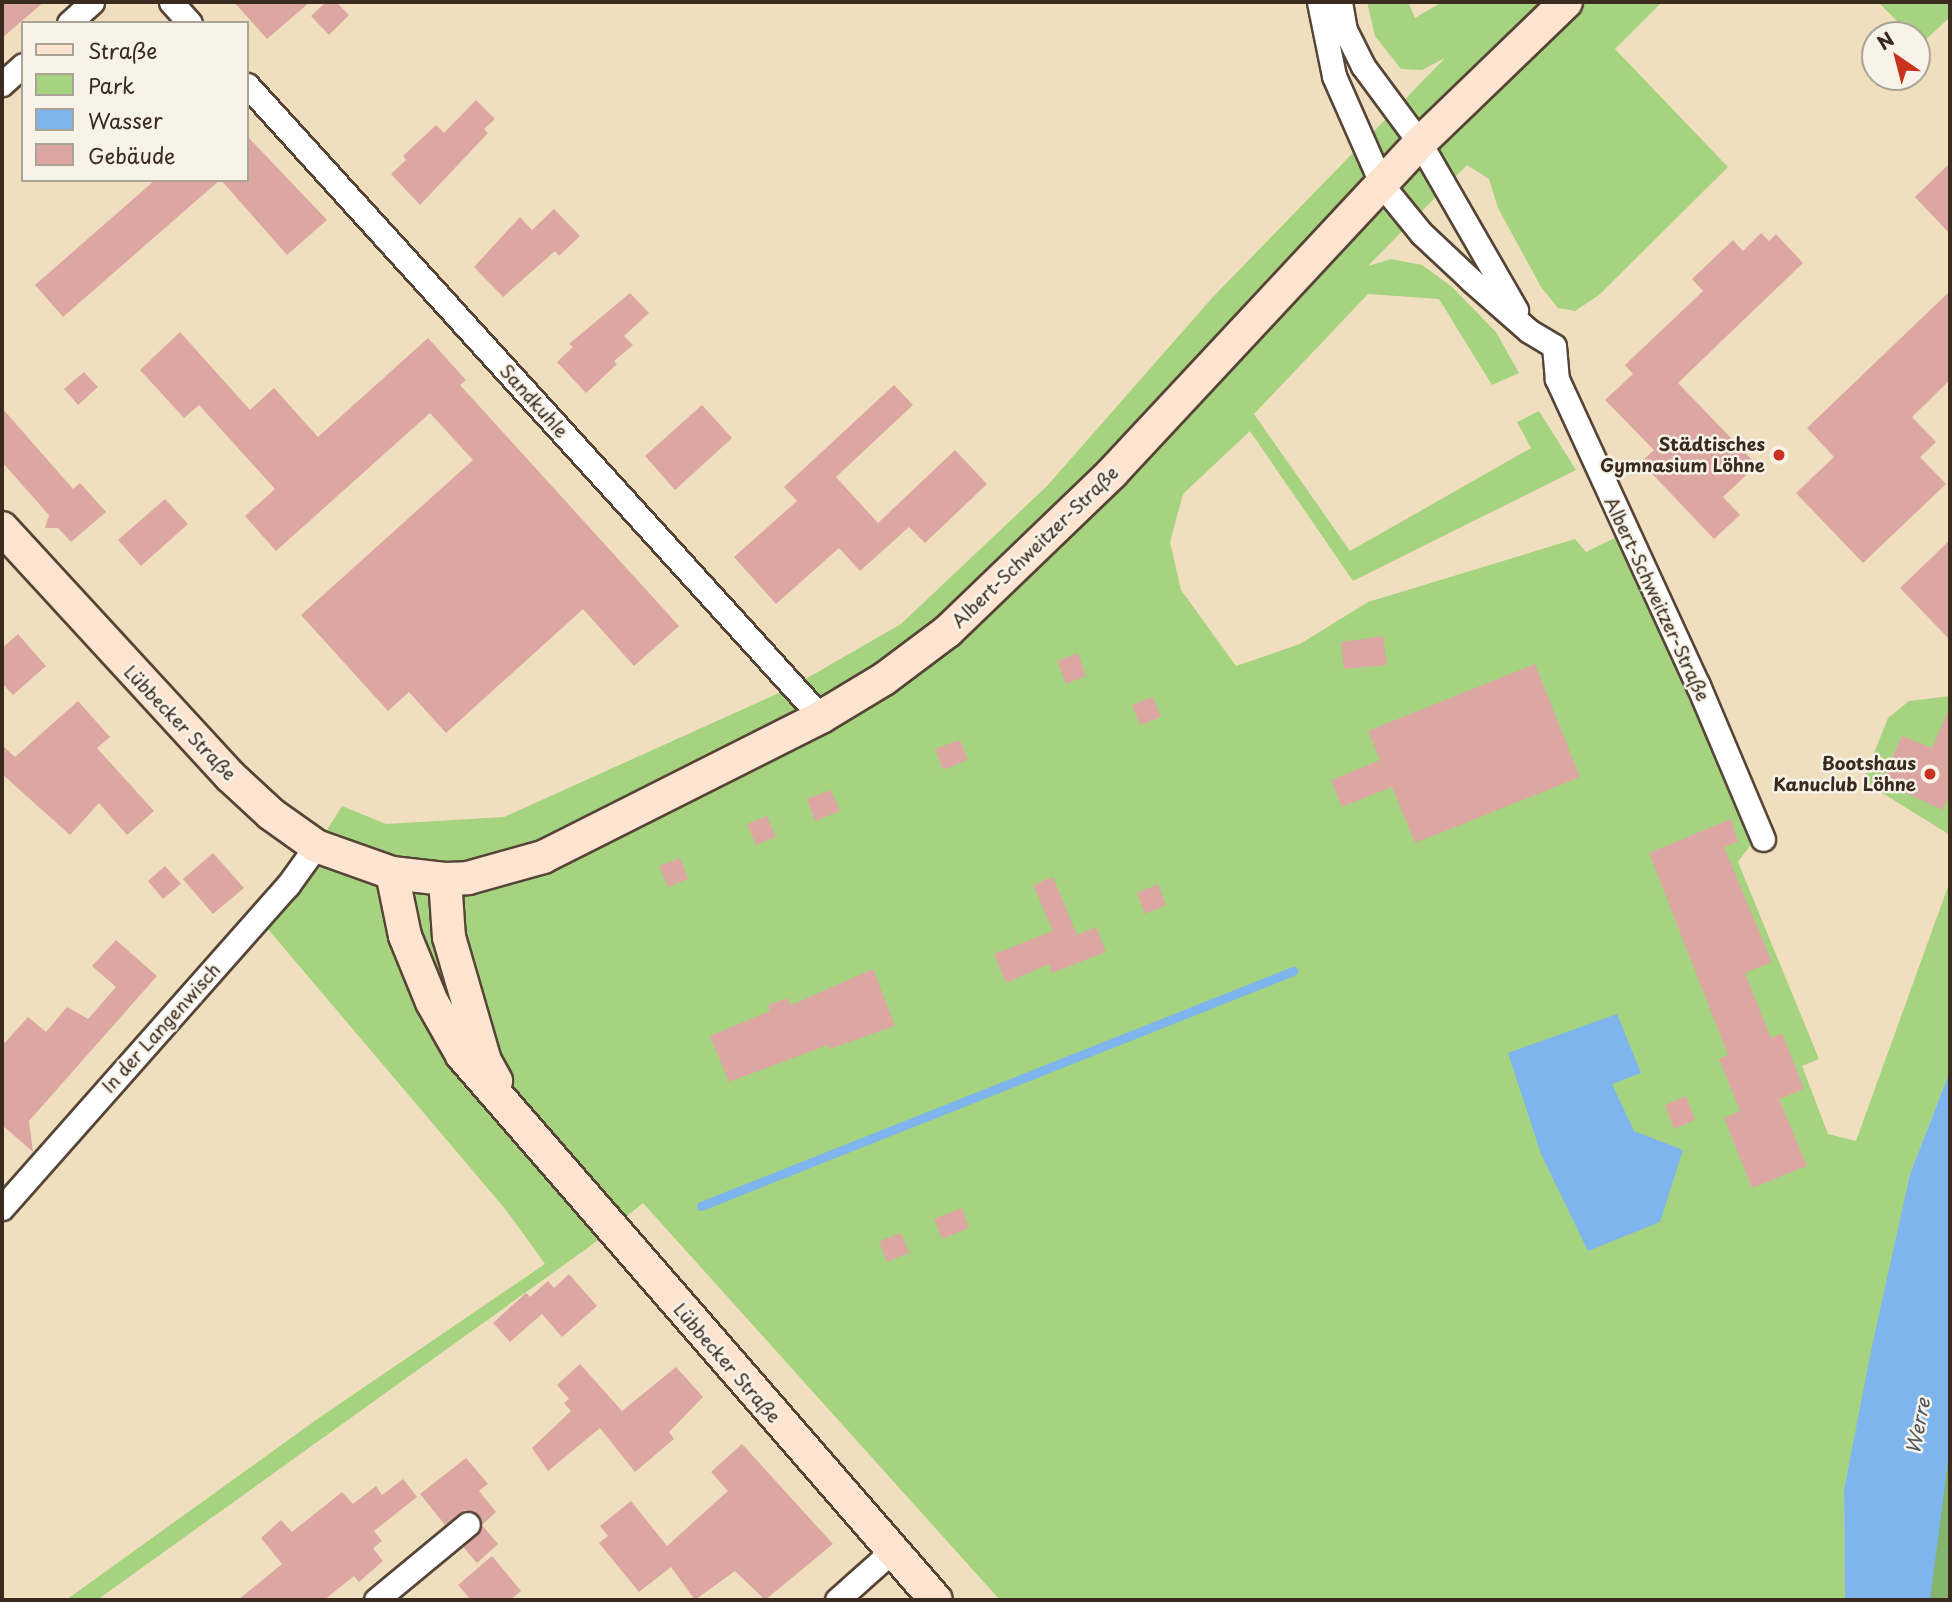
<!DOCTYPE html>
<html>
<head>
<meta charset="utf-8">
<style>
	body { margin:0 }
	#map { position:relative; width:1952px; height:1602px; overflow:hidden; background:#f0dfbf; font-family:"Playpen Sans",sans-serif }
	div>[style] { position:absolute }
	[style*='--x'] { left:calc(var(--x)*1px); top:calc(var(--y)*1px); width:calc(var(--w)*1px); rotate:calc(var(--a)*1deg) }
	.green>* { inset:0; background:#a6d37f }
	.forest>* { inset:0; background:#84b56e }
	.water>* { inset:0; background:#7db5ec }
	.stream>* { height:9px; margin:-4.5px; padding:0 4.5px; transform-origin:4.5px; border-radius:4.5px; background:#7db5ec }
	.building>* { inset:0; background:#dca7a2 }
	.roads { filter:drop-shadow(2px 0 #564536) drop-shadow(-2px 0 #564536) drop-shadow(0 2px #564536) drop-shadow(0 -2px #564536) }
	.street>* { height:23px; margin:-11.5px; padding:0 11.5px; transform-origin:11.5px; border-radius:11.5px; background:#fff }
	.secondary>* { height:32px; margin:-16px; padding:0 16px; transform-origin:16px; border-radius:16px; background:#fde4d1 }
	.dots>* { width:19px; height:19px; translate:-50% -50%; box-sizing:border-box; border:4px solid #f7f3e8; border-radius:50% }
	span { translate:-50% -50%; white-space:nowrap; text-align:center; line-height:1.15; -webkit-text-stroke:5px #f7f3e8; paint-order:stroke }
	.street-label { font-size:18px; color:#3b2a1e }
	.poi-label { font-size:18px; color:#3b2a1e; font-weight:700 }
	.right { translate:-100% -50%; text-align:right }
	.water-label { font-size:19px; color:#4f545c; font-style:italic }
	.frame { position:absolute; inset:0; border:4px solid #3b2a1e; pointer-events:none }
	.legend { position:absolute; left:21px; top:21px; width:228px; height:161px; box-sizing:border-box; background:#f7f3e8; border:2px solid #aca397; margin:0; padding:9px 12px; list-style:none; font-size:21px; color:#3b2a1e }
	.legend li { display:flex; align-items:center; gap:14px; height:35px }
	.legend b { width:35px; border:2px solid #aca397 }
	.north { position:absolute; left:1861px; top:21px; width:70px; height:70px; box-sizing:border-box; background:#f7f3e8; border:2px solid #aca397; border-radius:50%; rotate:325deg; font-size:19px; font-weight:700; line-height:28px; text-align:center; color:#3b2a1e }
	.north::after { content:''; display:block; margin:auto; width:24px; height:32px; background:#c8321e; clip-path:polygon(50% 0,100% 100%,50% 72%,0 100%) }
</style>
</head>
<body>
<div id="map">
	<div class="green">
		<i style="clip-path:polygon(1367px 2px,1408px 2px,1415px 18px,1442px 2px,1662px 2px,1615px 49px,1728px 167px,1599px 295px,1575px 311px,1558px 308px,1541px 287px,1498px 208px,1489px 179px,1467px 165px,1368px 266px,1391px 259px,1422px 265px,1451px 286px,1496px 332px,1519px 373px,1492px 385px,1439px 299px,1368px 294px,1254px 414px,1350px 551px,1531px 448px,1517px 422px,1539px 411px,1576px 470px,1353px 581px,1250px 431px,1183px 494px,1170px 542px,1181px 590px,1236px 666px,1300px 644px,1368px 602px,1575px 539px,1586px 552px,1639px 526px,1756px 815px,1741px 820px,1752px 843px,1738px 862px,1819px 1059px,1802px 1066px,1828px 1134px,1856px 1141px,1950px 881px,1950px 1071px,1910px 1174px,1844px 1490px,1845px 1600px,1000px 1600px,643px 1203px,589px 1247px,97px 1600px,66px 1600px,316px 1420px,545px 1264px,506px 1210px,262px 922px,288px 893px,342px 806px,386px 824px,504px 817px,790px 688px,901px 624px,1047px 486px,1212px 298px,1445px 58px,1422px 70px,1401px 69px,1375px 36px)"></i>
		<i style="clip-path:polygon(1878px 2px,1950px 2px,1950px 17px,1920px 45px,1917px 35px,1911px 35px)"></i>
		<i style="clip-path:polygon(1950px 696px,1950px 835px,1863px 781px,1888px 718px,1909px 701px)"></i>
	</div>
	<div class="forest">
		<i style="clip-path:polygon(1950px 1446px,1950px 1600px,1930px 1600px,1929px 1580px)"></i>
	</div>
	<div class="water">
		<i style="clip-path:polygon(1617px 1014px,1641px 1073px,1612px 1084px,1634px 1131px,1683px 1150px,1660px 1222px,1588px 1251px,1541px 1154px,1508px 1053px)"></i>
		<i style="clip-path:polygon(1950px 1071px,1950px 1446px,1930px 1600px,1845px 1600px,1844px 1490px,1871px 1351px,1910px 1174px)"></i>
	</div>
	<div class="stream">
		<i style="--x:701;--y:1206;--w:637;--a:-21.65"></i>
	</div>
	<div class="building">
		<i style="clip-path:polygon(2px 2px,44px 2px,2px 38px)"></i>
		<i style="clip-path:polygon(234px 2px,310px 2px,267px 39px)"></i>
		<i style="clip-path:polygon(326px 2px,336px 2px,349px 15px,329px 35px,311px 16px)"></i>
		<i style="clip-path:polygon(476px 100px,495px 119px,484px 129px,488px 133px,420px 205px,391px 174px,406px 160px,403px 156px,436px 125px,444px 133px)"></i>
		<i style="clip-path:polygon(247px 136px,327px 220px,287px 255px,221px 180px,247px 180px)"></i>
		<i style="clip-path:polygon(1950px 163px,1950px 234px,1915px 197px)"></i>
		<i style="clip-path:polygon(155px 180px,220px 180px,63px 317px,35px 285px)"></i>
		<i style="clip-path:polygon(554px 209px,580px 236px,559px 256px,555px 251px,503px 297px,474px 267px,520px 217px,532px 230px)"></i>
		<i style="clip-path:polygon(1761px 233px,1769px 241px,1776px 234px,1803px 263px,1678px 383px,1757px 465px,1723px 497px,1740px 515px,1714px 539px,1641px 462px,1654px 450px,1605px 400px,1633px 374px,1625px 365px,1703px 291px,1692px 279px,1733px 240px,1743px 251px)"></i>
		<i style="clip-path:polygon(1950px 291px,1950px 380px,1912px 417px,1936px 442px,1920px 457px,1946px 484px,1863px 563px,1796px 493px,1834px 457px,1807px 428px)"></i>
		<i style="clip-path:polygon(630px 293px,649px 313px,624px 336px,633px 345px,614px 361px,617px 364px,586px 393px,557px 362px,573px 347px,569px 344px)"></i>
		<i style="clip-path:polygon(180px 332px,250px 410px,274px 388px,318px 437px,428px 338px,466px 380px,460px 385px,679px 626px,634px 666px,583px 609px,446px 733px,409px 692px,388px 711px,301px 615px,473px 460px,430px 413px,276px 551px,245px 516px,275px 489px,199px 405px,184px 418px,140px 370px)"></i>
		<i style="clip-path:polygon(84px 372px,98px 387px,78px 405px,64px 389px)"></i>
		<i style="clip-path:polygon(894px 385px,913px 405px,836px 477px,878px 523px,955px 450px,987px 484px,925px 543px,909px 527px,860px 571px,839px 548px,776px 604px,734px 557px,797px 501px,784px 487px)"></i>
		<i style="clip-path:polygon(702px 405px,732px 438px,675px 490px,645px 456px)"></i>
		<i style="clip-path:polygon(2px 408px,73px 489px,80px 483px,106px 512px,71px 542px,58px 528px,45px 528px,49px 515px,2px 462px)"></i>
		<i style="clip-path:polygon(165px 499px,188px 524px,141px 566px,118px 540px)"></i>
		<i style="clip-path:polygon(1950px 540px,1950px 640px,1900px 588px)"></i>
		<i style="clip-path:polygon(18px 634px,46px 666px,13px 695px,2px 683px,2px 648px)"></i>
		<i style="clip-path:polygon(1383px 636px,1387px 665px,1344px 669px,1341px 642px)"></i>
		<i style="clip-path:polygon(1078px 653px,1086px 676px,1066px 684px,1057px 661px)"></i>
		<i style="clip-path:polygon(1535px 664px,1580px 777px,1415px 843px,1392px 787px,1342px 807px,1331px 780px,1380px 760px,1368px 731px)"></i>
		<i style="clip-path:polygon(1153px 697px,1161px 717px,1140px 725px,1132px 705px)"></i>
		<i style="clip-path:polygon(78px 701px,110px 737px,97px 748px,154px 811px,127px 835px,99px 803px,70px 835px,2px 774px,2px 745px,15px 757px)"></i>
		<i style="clip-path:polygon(1950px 707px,1950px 793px,1943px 810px,1881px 782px,1902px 736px,1932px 748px)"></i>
		<i style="clip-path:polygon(960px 740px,968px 760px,943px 770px,935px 749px)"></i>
		<i style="clip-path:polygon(831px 790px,840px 811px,815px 821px,807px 799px)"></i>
		<i style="clip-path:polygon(767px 816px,776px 837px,756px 845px,747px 824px)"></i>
		<i style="clip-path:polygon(1731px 819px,1738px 842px,1724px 847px,1772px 962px,1745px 973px,1771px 1038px,1782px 1033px,1804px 1089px,1779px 1099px,1807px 1166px,1752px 1188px,1724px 1118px,1740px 1111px,1719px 1059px,1728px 1055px,1649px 853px)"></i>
		<i style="clip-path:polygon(213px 853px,244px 888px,213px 914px,183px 879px)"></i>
		<i style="clip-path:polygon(680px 858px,688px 879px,668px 887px,659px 866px)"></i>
		<i style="clip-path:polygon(165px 866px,181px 884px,163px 899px,148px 881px)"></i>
		<i style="clip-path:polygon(1053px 877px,1077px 935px,1096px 927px,1106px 952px,1052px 973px,1049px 964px,1006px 983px,994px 954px,1053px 931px,1033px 885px)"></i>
		<i style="clip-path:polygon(1158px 884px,1166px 905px,1145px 914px,1137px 893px)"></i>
		<i style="clip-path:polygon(116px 940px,157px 976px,29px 1121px,33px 1152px,2px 1125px,2px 1046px,28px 1017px,46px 1032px,67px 1007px,88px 1019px,116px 987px,92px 966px)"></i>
		<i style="clip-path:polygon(873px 969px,895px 1026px,829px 1049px,828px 1045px,729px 1082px,710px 1036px,770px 1011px,768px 1005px,788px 998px,791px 1005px)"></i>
		<i style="clip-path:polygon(1686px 1096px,1695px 1120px,1674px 1129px,1665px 1105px)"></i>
		<i style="clip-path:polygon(962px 1208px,969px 1228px,942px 1239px,934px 1219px)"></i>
		<i style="clip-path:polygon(901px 1233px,909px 1253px,887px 1262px,879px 1241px)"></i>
		<i style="clip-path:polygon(569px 1274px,597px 1306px,562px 1337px,542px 1314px,510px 1342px,493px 1323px,526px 1293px,530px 1297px,548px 1281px,554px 1288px)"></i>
		<i style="clip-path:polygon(580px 1364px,622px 1411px,676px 1367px,703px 1397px,669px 1432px,674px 1439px,635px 1472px,600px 1428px,548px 1471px,532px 1448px,571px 1411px,564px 1403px,569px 1399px,557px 1385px)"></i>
		<i style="clip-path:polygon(742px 1444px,833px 1544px,765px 1600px,735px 1571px,695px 1600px,671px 1567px,639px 1592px,599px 1543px,608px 1536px,600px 1526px,631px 1501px,667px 1546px,728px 1491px,711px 1472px)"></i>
		<i style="clip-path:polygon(466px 1458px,488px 1484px,479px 1491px,496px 1512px,482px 1525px,478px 1515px,465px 1510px,445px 1525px,420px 1494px)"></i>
		<i style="clip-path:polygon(403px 1479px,417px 1497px,374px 1531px,382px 1541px,373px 1548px,383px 1561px,359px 1582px,354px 1576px,324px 1600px,238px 1600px,282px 1564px,261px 1538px,281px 1520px,292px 1532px,342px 1492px,353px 1504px,376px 1486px,382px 1495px)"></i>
		<i style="clip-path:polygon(482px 1525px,498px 1544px,477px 1563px,463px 1547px)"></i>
		<i style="clip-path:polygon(492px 1556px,521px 1591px,510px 1600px,471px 1600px,458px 1585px)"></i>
	</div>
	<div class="roads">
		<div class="street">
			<i style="--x:171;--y:2;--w:28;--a:48"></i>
			<i style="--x:1319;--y:2;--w:76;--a:78.5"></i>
			<i style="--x:1334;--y:76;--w:119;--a:66.2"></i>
			<i style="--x:1382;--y:185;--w:62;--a:50.9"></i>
			<i style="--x:1421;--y:233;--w:69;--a:43.2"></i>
			<i style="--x:1471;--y:280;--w:77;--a:41.3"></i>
			<i style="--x:1529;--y:331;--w:29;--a:31"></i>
			<i style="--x:1554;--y:346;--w:33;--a:85"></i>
			<i style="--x:1557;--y:379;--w:337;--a:65.3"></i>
			<i style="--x:1698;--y:685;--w:167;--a:67.1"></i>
			<i style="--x:1340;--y:2;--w:28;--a:80"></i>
			<i style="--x:1345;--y:30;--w:40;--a:63.4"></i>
			<i style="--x:1363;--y:66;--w:96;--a:53.5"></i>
			<i style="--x:1420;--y:143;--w:193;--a:60.1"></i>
			<i style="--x:69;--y:23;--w:31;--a:-42"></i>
			<i style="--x:2;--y:84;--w:28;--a:-42"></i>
			<i style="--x:247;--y:85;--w:854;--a:47.75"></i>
			<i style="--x:2;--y:1208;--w:431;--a:-48.5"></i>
			<i style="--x:288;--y:885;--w:48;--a:-54.3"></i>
			<i style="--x:376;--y:1600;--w:119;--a:-39.6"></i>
			<i style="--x:837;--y:1600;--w:74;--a:-41.7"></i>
		</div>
		<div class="secondary">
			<i style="--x:2;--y:528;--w:337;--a:47.4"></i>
			<i style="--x:230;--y:776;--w:56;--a:42.8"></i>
			<i style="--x:271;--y:814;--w:55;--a:35.4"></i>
			<i style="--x:316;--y:846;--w:81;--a:19.6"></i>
			<i style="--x:392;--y:873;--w:53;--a:6.5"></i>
			<i style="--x:445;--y:879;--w:23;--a:-2"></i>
			<i style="--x:468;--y:878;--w:78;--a:-15.6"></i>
			<i style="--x:543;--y:857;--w:311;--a:-26.7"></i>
			<i style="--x:821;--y:717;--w:74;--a:-31.1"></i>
			<i style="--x:884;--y:679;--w:80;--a:-36.9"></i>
			<i style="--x:948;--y:631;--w:228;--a:-43.9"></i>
			<i style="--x:1112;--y:473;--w:451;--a:-47"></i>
			<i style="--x:1420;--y:143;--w:203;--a:-44"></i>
			<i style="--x:392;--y:873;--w:64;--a:78.3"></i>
			<i style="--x:405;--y:936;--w:71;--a:67.8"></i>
			<i style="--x:432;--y:1002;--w:61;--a:60.5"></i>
			<i style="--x:462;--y:1055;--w:722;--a:48.99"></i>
			<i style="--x:445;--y:879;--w:58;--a:86.1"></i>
			<i style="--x:449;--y:937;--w:129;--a:73.8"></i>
			<i style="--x:485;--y:1061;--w:23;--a:61"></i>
		</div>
	</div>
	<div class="dots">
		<i style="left:1779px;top:455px;background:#c8321e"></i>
		<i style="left:1930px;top:774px;background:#c8321e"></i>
	</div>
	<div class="street-label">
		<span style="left:534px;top:401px;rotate:48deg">Sandkuhle</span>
		<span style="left:1035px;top:547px;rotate:-44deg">Albert-Schweitzer-Straße</span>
		<span style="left:1657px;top:599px;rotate:65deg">Albert-Schweitzer-Straße</span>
		<span style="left:180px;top:723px;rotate:46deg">Lübbecker Straße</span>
		<span style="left:161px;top:1028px;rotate:-48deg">In der Langenwisch</span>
		<span style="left:727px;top:1363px;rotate:49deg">Lübbecker Straße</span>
	</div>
	<div class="poi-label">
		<span class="right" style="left:1765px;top:455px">Städtisches<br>Gymnasium Löhne</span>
		<span class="right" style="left:1916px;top:774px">Bootshaus<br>Kanuclub Löhne</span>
	</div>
	<div class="water-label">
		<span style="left:1918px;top:1426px;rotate:-79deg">Werre</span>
	</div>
	<div class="frame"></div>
	<ul class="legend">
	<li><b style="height:9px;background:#fde4d1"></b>Straße</li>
	<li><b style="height:19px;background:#a6d37f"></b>Park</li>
	<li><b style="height:19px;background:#7db5ec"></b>Wasser</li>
	<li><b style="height:19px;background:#dca7a2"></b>Gebäude</li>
	</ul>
	<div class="north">N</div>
</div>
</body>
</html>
